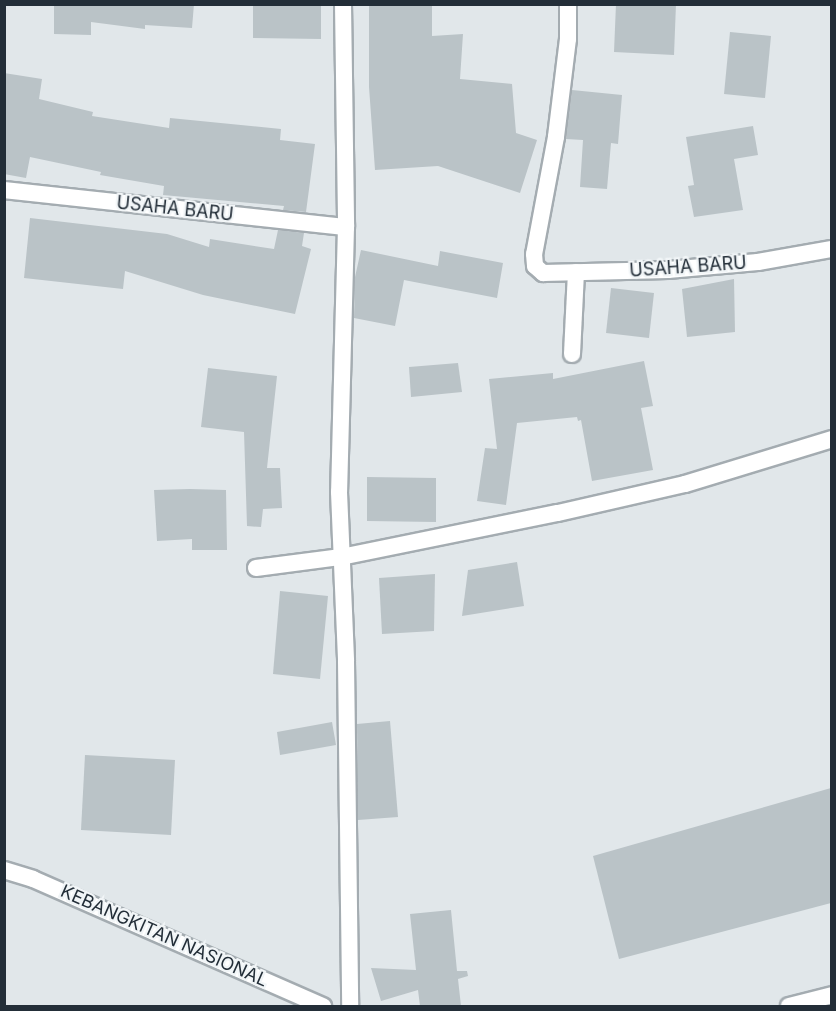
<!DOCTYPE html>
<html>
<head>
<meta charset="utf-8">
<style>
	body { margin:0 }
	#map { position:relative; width:836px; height:1011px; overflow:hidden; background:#e1e7ea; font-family:Inter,sans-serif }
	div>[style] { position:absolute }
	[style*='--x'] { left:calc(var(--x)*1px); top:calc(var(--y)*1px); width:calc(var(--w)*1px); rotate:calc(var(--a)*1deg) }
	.building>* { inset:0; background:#bac3c7 }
	.roads { filter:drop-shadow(2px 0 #a4acb1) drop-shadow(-2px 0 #a4acb1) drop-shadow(0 2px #a4acb1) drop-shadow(0 -2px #a4acb1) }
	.minor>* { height:16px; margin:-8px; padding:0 8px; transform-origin:8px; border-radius:8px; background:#fff }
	span { translate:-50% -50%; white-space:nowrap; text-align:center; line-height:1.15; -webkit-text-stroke:4.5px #f1f5f7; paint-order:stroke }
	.street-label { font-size:18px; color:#232e38 }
	.frame { position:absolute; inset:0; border:6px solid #232e38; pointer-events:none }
</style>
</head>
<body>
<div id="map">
	<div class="building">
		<i style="clip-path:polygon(54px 4px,194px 4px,192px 28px,145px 25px,145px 29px,91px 22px,91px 35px,54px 34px)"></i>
		<i style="clip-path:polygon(253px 4px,321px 4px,321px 39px,253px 38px)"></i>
		<i style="clip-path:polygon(369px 4px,432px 4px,432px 36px,463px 34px,460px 79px,512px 84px,516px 133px,537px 140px,520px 193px,438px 166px,375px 170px,369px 87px)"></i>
		<i style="clip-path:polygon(616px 4px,676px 4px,674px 55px,614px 52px)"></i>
		<i style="clip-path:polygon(730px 32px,771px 36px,765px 98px,724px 94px)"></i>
		<i style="clip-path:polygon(4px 73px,42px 79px,39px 99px,93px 112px,92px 116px,169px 128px,170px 118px,281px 129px,280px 140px,315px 144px,306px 212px,283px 210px,284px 206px,163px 195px,164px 186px,100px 175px,101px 172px,30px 157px,26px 178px,4px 174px)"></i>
		<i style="clip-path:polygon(572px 90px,622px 95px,618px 144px,611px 143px,607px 189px,580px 187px,583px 140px,566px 139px)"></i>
		<i style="clip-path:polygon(753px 126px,758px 155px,734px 159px,743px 210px,694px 217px,688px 186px,694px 185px,686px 137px)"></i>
		<i style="clip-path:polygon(30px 218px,167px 234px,209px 247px,210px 239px,274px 249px,278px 230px,304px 233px,302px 246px,311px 249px,295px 314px,203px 295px,125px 271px,123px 289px,24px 278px)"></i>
		<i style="clip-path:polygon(361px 250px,438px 266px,440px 251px,503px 263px,497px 298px,404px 280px,395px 326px,354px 318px,355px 277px)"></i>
		<i style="clip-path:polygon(734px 279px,735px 332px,687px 337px,682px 289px)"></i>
		<i style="clip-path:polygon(611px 288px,654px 293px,649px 338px,606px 333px)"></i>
		<i style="clip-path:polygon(644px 361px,653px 406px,641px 408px,653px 470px,592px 481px,581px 420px,578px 421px,577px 417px,517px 423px,506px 505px,477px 501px,485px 448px,497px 449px,489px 379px,553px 373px,553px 379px)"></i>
		<i style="clip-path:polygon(458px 363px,462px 392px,411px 397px,409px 367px)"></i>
		<i style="clip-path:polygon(208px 368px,277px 376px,267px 468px,280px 468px,282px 508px,263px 509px,261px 527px,247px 526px,244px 432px,201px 427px)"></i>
		<i style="clip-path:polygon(367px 477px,436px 478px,436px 522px,367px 521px)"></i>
		<i style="clip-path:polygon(190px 489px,226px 490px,227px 550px,192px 550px,192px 539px,157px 541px,154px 490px)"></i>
		<i style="clip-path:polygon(517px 562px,524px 606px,462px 616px,468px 570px)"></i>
		<i style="clip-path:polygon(435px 574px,434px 631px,382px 634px,379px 578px)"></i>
		<i style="clip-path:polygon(280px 591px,328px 596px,320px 679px,273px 674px)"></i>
		<i style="clip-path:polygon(390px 721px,398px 817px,358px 820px,357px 724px)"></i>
		<i style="clip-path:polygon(332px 722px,336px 745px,280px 755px,277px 732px)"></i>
		<i style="clip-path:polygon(85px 755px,175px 760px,171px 835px,81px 830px)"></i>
		<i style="clip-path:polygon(831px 788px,831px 903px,619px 959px,593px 856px)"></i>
		<i style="clip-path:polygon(451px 910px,457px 971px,467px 971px,468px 976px,458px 979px,461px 1006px,420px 1006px,418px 990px,381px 1001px,371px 968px,416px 970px,410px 914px)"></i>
	</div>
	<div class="roads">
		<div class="minor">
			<i style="--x:343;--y:4;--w:223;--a:89.2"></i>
			<i style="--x:346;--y:227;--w:265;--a:91.5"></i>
			<i style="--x:339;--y:492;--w:169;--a:87.6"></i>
			<i style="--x:346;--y:661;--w:345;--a:89.3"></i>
			<i style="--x:568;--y:4;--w:35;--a:90"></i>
			<i style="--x:568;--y:39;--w:99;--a:97"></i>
			<i style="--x:556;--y:137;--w:119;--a:100.6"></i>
			<i style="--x:534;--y:254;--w:12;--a:85"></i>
			<i style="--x:535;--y:266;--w:11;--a:41"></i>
			<i style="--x:543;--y:273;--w:125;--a:-1.4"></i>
			<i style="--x:668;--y:270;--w:90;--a:-5.1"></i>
			<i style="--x:758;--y:262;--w:75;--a:-10"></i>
			<i style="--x:4;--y:190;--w:344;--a:6.2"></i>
			<i style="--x:572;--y:354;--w:82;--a:-87.2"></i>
			<i style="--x:256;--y:568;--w:86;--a:-7.4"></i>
			<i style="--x:341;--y:557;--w:221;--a:-11.5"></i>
			<i style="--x:558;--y:513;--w:130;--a:-12.9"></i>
			<i style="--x:685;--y:484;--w:154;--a:-17"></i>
			<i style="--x:4;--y:870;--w:30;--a:17"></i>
			<i style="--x:33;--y:879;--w:317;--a:23.7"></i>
			<i style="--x:789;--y:1006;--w:44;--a:-14.3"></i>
		</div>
	</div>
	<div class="street-label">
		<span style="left:175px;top:209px;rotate:6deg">USAHA BARU</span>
		<span style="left:688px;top:267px;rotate:-4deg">USAHA BARU</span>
		<span style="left:164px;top:936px;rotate:24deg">KEBANGKITAN NASIONAL</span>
	</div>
	<div class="frame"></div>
</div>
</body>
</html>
